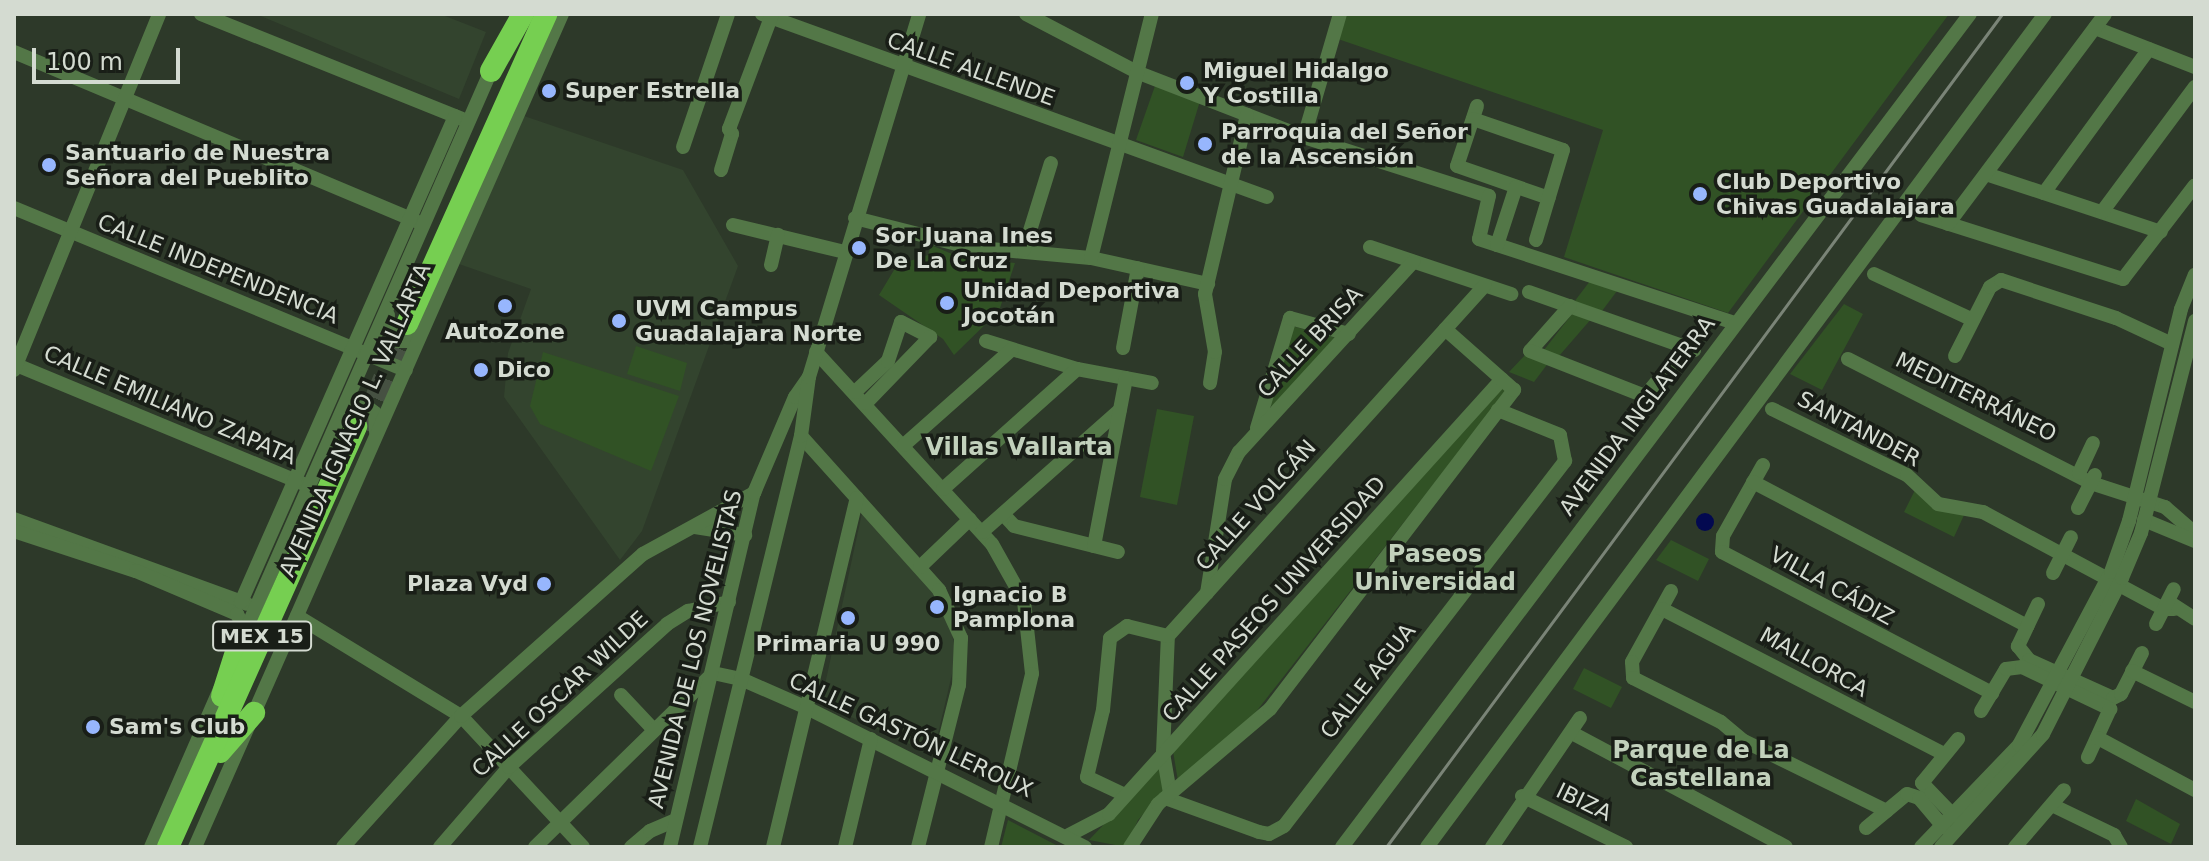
<!DOCTYPE html>
<html>
<head>
<meta charset="utf-8">
<style>
	body { margin:0 }
	#map { position:relative; width:2209px; height:861px; overflow:hidden; background:#2d3929; font-family:"DejaVu Sans",sans-serif }
	div>[style] { position:absolute }
	[style*='--x'] { left:calc(var(--x)*1px); top:calc(var(--y)*1px); width:calc(var(--w)*1px); rotate:calc(var(--a)*1deg) }
	.built>* { inset:0; background:#33442e }
	.green>* { inset:0; background:#315225 }
	.water>* { inset:0; background:#030950 }
	.round { border-radius:50% }
	.highway-tunnel>* { height:22px; margin-top:-11px; transform-origin:0; background:repeating-linear-gradient(90deg,#465142 0 22px,transparent 0 33px) }
	.minor>* { height:14px; margin:-7px; padding:0 7px; transform-origin:7px; border-radius:7px; background:#537747 }
	.highway>* { height:22px; margin:-11px; padding:0 11px; transform-origin:11px; border-radius:11px; background:#76cf51 }
	.rail>* { height:3px; margin:-1.5px; padding:0 1.5px; transform-origin:1.5px; border-radius:1.5px; background:#7a8477 }
	.dots>* { width:22px; height:22px; translate:-50% -50%; box-sizing:border-box; border:4px solid #191e17; border-radius:50% }
	span { translate:-50% -50%; white-space:nowrap; text-align:center; line-height:1.15; -webkit-text-stroke:7px #191e17; paint-order:stroke }
	.shield-label span { padding:2px 6px; background:#191e17; border:2px solid; border-radius:6px; -webkit-text-stroke-width:0 }
	.shield-label { font-size:20px; color:#d4dbd1; font-weight:700 }
	.street-label { font-size:22px; color:#d4dbd1 }
	.poi-label { font-size:22px; color:#d4dbd1; font-weight:700 }
	.left { translate:0 -50%; text-align:left }
	.right { translate:-100% -50%; text-align:right }
	.neighbourhood-label { font-size:24px; color:#c2d1bc; font-weight:700 }
	.frame { position:absolute; inset:0; border:16px solid #d4dbd1; pointer-events:none }
	.scale { position:absolute; left:32px; top:48px; width:148px; height:36px; box-sizing:border-box; border:4px solid #d4dbd1; border-top:0; padding-left:10px; font-size:24px; line-height:28px; white-space:nowrap; color:#d4dbd1; -webkit-text-stroke:6px #191e17; paint-order:stroke }
</style>
</head>
<body>
<div id="map">
	<div class="built">
		<i style="clip-path:polygon(256px 14px,440px 14px,486px 32px,459px 99px)"></i>
		<i style="clip-path:polygon(524px 116px,683px 170px,738px 266px,642px 531px,620px 560px,504px 397px,508px 353px,531px 289px,459px 264px)"></i>
		<i style="clip-path:polygon(862px 513px,936px 597px,952px 633px,956px 657px,933px 755px,821px 703px)"></i>
	</div>
	<div class="green">
		<i style="clip-path:polygon(1345px 14px,1949px 14px,1728px 313px,1564px 257px,1603px 130px,1338px 39px)"></i>
		<i style="clip-path:polygon(1156px 83px,1200px 101px,1183px 157px,1136px 140px)"></i>
		<i style="clip-path:polygon(931px 245px,959px 257px,1015px 263px,999px 311px,954px 355px,943px 339px,879px 295px,897px 265px,928px 255px)"></i>
		<i style="clip-path:polygon(1590px 281px,1617px 291px,1602px 311px,1574px 302px)"></i>
		<i style="clip-path:polygon(1844px 304px,1863px 314px,1822px 390px,1790px 374px)"></i>
		<i style="clip-path:polygon(1572px 314px,1592px 318px,1559px 356px,1544px 350px)"></i>
		<i style="clip-path:polygon(1292px 326px,1340px 339px,1274px 408px,1269px 404px)"></i>
		<i style="clip-path:polygon(636px 346px,687px 363px,680px 391px,627px 374px)"></i>
		<i style="clip-path:polygon(543px 352px,679px 396px,651px 471px,540px 424px,530px 406px)"></i>
		<i style="clip-path:polygon(1526px 354px,1549px 362px,1534px 382px,1509px 372px)"></i>
		<i style="clip-path:polygon(1502px 385px,1507px 390px,1245px 726px,1178px 781px,1173px 751px)"></i>
		<i style="clip-path:polygon(1157px 409px,1194px 416px,1177px 505px,1140px 497px)"></i>
		<i style="clip-path:polygon(1915px 490px,1965px 513px,1954px 537px,1904px 512px)"></i>
		<i style="clip-path:polygon(1671px 540px,1709px 559px,1698px 581px,1656px 560px)"></i>
		<i style="clip-path:polygon(1584px 668px,1622px 687px,1611px 708px,1573px 689px)"></i>
		<i style="clip-path:polygon(1160px 765px,1164px 791px,1138px 820px,1126px 847px,1089px 840px)"></i>
		<i style="clip-path:polygon(2136px 799px,2180px 824px,2171px 844px,2126px 821px)"></i>
		<i style="clip-path:polygon(1008px 820px,1060px 847px,1001px 847px)"></i>
	</div>
	<div class="water">
		<i class="round" style="left:1696px;top:513px;width:18px;height:18px"></i>
	</div>
	<div class="highway-tunnel">
		<i style="--x:363;--y:429;--w:114;--a:-67.3"></i>
	</div>
	<div class="minor">
		<i style="--x:201;--y:14;--w:281;--a:21.9"></i>
		<i style="--x:762;--y:14;--w:537;--a:19.92"></i>
		<i style="--x:1026;--y:14;--w:127;--a:27.6"></i>
		<i style="--x:1139;--y:73;--w:177;--a:21.2"></i>
		<i style="--x:1304;--y:137;--w:194;--a:17.7"></i>
		<i style="--x:1489;--y:196;--w:44;--a:103.1"></i>
		<i style="--x:1479;--y:239;--w:268;--a:18.2"></i>
		<i style="--x:2095;--y:28;--w:107;--a:21.3"></i>
		<i style="--x:14;--y:52;--w:436;--a:22.8"></i>
		<i style="--x:1477;--y:106;--w:63;--a:108.4"></i>
		<i style="--x:1457;--y:166;--w:97;--a:19.2"></i>
		<i style="--x:1473;--y:119;--w:95;--a:19"></i>
		<i style="--x:1563;--y:150;--w:94;--a:106.7"></i>
		<i style="--x:1304;--y:137;--w:128;--a:-73.7"></i>
		<i style="--x:683;--y:147;--w:140;--a:-71.3"></i>
		<i style="--x:721;--y:170;--w:38;--a:-73"></i>
		<i style="--x:732;--y:134;--w:6;--a:-121"></i>
		<i style="--x:729;--y:129;--w:120;--a:-69.4"></i>
		<i style="--x:1986;--y:174;--w:184;--a:18.3"></i>
		<i style="--x:2044;--y:193;--w:178;--a:-53.9"></i>
		<i style="--x:14;--y:208;--w:424;--a:22.5"></i>
		<i style="--x:2102;--y:212;--w:156;--a:-53.4"></i>
		<i style="--x:1921;--y:215;--w:212;--a:17.6"></i>
		<i style="--x:2123;--y:279;--w:118;--a:-52.5"></i>
		<i style="--x:855;--y:218;--w:118;--a:14.3"></i>
		<i style="--x:969;--y:247;--w:122;--a:5.2"></i>
		<i style="--x:1091;--y:258;--w:120;--a:12.5"></i>
		<i style="--x:1948;--y:224;--w:262;--a:-53.2"></i>
		<i style="--x:733;--y:225;--w:115;--a:13.6"></i>
		<i style="--x:1497;--y:245;--w:61;--a:-71.9"></i>
		<i style="--x:1370;--y:247;--w:149;--a:18.4"></i>
		<i style="--x:1024;--y:250;--w:91;--a:-72.8"></i>
		<i style="--x:1091;--y:258;--w:252;--a:-76"></i>
		<i style="--x:771;--y:265;--w:31;--a:-77"></i>
		<i style="--x:1874;--y:274;--w:109;--a:24.9"></i>
		<i style="--x:1529;--y:292;--w:175;--a:19.4"></i>
		<i style="--x:1570;--y:306;--w:60;--a:131.6"></i>
		<i style="--x:1530;--y:351;--w:123;--a:21.4"></i>
		<i style="--x:1645;--y:396;--w:50;--a:-50.6"></i>
		<i style="--x:1677;--y:357;--w:17;--a:-28"></i>
		<i style="--x:388;--y:315;--w:13;--a:94"></i>
		<i style="--x:387;--y:328;--w:17;--a:50"></i>
		<i style="--x:398;--y:341;--w:9;--a:0"></i>
		<i style="--x:407;--y:341;--w:20;--a:-41"></i>
		<i style="--x:986;--y:341;--w:95;--a:17.1"></i>
		<i style="--x:1077;--y:369;--w:76;--a:10.6"></i>
		<i style="--x:1123;--y:348;--w:81;--a:-79.4"></i>
		<i style="--x:816;--y:352;--w:260;--a:47.5"></i>
		<i style="--x:992;--y:544;--w:65;--a:60.7"></i>
		<i style="--x:1024;--y:601;--w:73;--a:83.7"></i>
		<i style="--x:1032;--y:674;--w:178;--a:103.3"></i>
		<i style="--x:1955;--y:356;--w:77;--a:-63.1"></i>
		<i style="--x:1990;--y:287;--w:13;--a:-32"></i>
		<i style="--x:2001;--y:280;--w:121;--a:18.3"></i>
		<i style="--x:2116;--y:318;--w:62;--a:24.9"></i>
		<i style="--x:1848;--y:359;--w:273;--a:27"></i>
		<i style="--x:2091;--y:483;--w:78;--a:18"></i>
		<i style="--x:2165;--y:507;--w:40;--a:41"></i>
		<i style="--x:14;--y:364;--w:312;--a:22.5"></i>
		<i style="--x:14;--y:370;--w:384;--a:-67.8"></i>
		<i style="--x:1210;--y:383;--w:31;--a:-81"></i>
		<i style="--x:1215;--y:352;--w:59;--a:-99.8"></i>
		<i style="--x:1205;--y:294;--w:184;--a:-76.8"></i>
		<i style="--x:855;--y:392;--w:45;--a:-43.2"></i>
		<i style="--x:888;--y:361;--w:41;--a:-71.6"></i>
		<i style="--x:901;--y:322;--w:33;--a:27"></i>
		<i style="--x:930;--y:337;--w:92;--a:134.1"></i>
		<i style="--x:1772;--y:409;--w:150;--a:26.1"></i>
		<i style="--x:1907;--y:475;--w:42;--a:43.1"></i>
		<i style="--x:1938;--y:504;--w:46;--a:10.1"></i>
		<i style="--x:1983;--y:512;--w:205;--a:28.2"></i>
		<i style="--x:2164;--y:609;--w:10;--a:0"></i>
		<i style="--x:341;--y:417;--w:18;--a:-41"></i>
		<i style="--x:355;--y:405;--w:11;--a:5"></i>
		<i style="--x:366;--y:406;--w:11;--a:38"></i>
		<i style="--x:375;--y:413;--w:19;--a:87"></i>
		<i style="--x:1257;--y:428;--w:115;--a:-73.3"></i>
		<i style="--x:1290;--y:318;--w:61;--a:15.2"></i>
		<i style="--x:801;--y:436;--w:207;--a:48.1"></i>
		<i style="--x:939;--y:590;--w:53;--a:65.4"></i>
		<i style="--x:961;--y:638;--w:47;--a:92.4"></i>
		<i style="--x:959;--y:685;--w:167;--a:104.2"></i>
		<i style="--x:904;--y:445;--w:144;--a:-41.6"></i>
		<i style="--x:1763;--y:465;--w:81;--a:119.4"></i>
		<i style="--x:1723;--y:536;--w:16;--a:94"></i>
		<i style="--x:1722;--y:552;--w:305;--a:27.6"></i>
		<i style="--x:2079;--y:473;--w:33;--a:-65"></i>
		<i style="--x:1753;--y:482;--w:310;--a:27.7"></i>
		<i style="--x:943;--y:489;--w:180;--a:-41.8"></i>
		<i style="--x:2078;--y:508;--w:37;--a:-63"></i>
		<i style="--x:1003;--y:514;--w:16;--a:47"></i>
		<i style="--x:1014;--y:526;--w:107;--a:14"></i>
		<i style="--x:14;--y:519;--w:248;--a:20"></i>
		<i style="--x:2144;--y:520;--w:55;--a:22.4"></i>
		<i style="--x:695;--y:527;--w:51;--a:9.1"></i>
		<i style="--x:14;--y:531;--w:128;--a:18.2"></i>
		<i style="--x:136;--y:571;--w:110;--a:23.1"></i>
		<i style="--x:237;--y:614;--w:20;--a:63"></i>
		<i style="--x:982;--y:532;--w:184;--a:-41.5"></i>
		<i style="--x:1094;--y:546;--w:171;--a:-79.2"></i>
		<i style="--x:920;--y:567;--w:69;--a:-43.8"></i>
		<i style="--x:2053;--y:573;--w:40;--a:-63.4"></i>
		<i style="--x:1671;--y:591;--w:81;--a:118.8"></i>
		<i style="--x:1632;--y:662;--w:16;--a:86"></i>
		<i style="--x:1633;--y:678;--w:98;--a:26.6"></i>
		<i style="--x:1721;--y:722;--w:30;--a:40"></i>
		<i style="--x:1744;--y:741;--w:159;--a:26.1"></i>
		<i style="--x:1207;--y:593;--w:115;--a:-81"></i>
		<i style="--x:1225;--y:479;--w:30;--a:-63"></i>
		<i style="--x:1239;--y:452;--w:258;--a:-47.5"></i>
		<i style="--x:241;--y:602;--w:531;--a:-66.23"></i>
		<i style="--x:2169;--y:602;--w:31;--a:33"></i>
		<i style="--x:2038;--y:604;--w:47;--a:115.5"></i>
		<i style="--x:2018;--y:646;--w:18;--a:52"></i>
		<i style="--x:2029;--y:660;--w:92;--a:24.3"></i>
		<i style="--x:2113;--y:698;--w:9;--a:-27"></i>
		<i style="--x:2121;--y:694;--w:46;--a:-62.9"></i>
		<i style="--x:1662;--y:609;--w:317;--a:27.2"></i>
		<i style="--x:297;--y:616;--w:192;--a:31.4"></i>
		<i style="--x:461;--y:716;--w:179;--a:47"></i>
		<i style="--x:2156;--y:624;--w:39;--a:-63"></i>
		<i style="--x:232;--y:662;--w:651;--a:-66.35"></i>
		<i style="--x:2132;--y:671;--w:70;--a:26.2"></i>
		<i style="--x:621;--y:695;--w:48;--a:46.7"></i>
		<i style="--x:1981;--y:711;--w:49;--a:-59.2"></i>
		<i style="--x:2006;--y:669;--w:16;--a:-7"></i>
		<i style="--x:2022;--y:667;--w:98;--a:25.5"></i>
		<i style="--x:2110;--y:709;--w:53;--a:114.6"></i>
		<i style="--x:1572;--y:733;--w:242;--a:28"></i>
		<i style="--x:2098;--y:738;--w:110;--a:28.2"></i>
		<i style="--x:1170;--y:793;--w:41;--a:-99.9"></i>
		<i style="--x:1163;--y:753;--w:117;--a:-87.6"></i>
		<i style="--x:1168;--y:636;--w:472;--a:-47.9"></i>
		<i style="--x:1125;--y:795;--w:42;--a:-154.7"></i>
		<i style="--x:1087;--y:777;--w:69;--a:-76.6"></i>
		<i style="--x:1103;--y:710;--w:72;--a:-84.4"></i>
		<i style="--x:1110;--y:638;--w:21;--a:-35"></i>
		<i style="--x:1127;--y:626;--w:42;--a:13.7"></i>
		<i style="--x:1522;--y:796;--w:116;--a:26.1"></i>
		<i style="--x:1165;--y:798;--w:100;--a:19.9"></i>
		<i style="--x:1259;--y:832;--w:10;--a:11"></i>
		<i style="--x:1269;--y:834;--w:17;--a:-28"></i>
		<i style="--x:1284;--y:826;--w:461;--a:-52.4"></i>
		<i style="--x:1565;--y:461;--w:26;--a:-101"></i>
		<i style="--x:1560;--y:435;--w:67;--a:-158"></i>
		<i style="--x:2054;--y:806;--w:67;--a:25.8"></i>
		<i style="--x:2114;--y:835;--w:14;--a:60"></i>
		<i style="--x:1954;--y:816;--w:46;--a:-134.1"></i>
		<i style="--x:1922;--y:783;--w:57;--a:-50.7"></i>
		<i style="--x:1866;--y:828;--w:53;--a:-39.7"></i>
		<i style="--x:1907;--y:794;--w:13;--a:18"></i>
		<i style="--x:1919;--y:798;--w:38;--a:50"></i>
		<i style="--x:1069;--y:835;--w:45;--a:-27.7"></i>
		<i style="--x:1109;--y:814;--w:586;--a:-47.9"></i>
		<i style="--x:151;--y:847;--w:172;--a:-66.4"></i>
		<i style="--x:195;--y:847;--w:910;--a:-66.22"></i>
		<i style="--x:343;--y:847;--w:176;--a:-48"></i>
		<i style="--x:461;--y:716;--w:244;--a:-41.7"></i>
		<i style="--x:643;--y:554;--w:127;--a:-28.8"></i>
		<i style="--x:440;--y:847;--w:106;--a:-49.2"></i>
		<i style="--x:509;--y:767;--w:213;--a:-42.1"></i>
		<i style="--x:667;--y:624;--w:25;--a:-32"></i>
		<i style="--x:688;--y:611;--w:42;--a:-12.4"></i>
		<i style="--x:535;--y:847;--w:249;--a:-44.3"></i>
		<i style="--x:713;--y:673;--w:29;--a:12"></i>
		<i style="--x:741;--y:679;--w:72;--a:23.7"></i>
		<i style="--x:807;--y:708;--w:311;--a:26.6"></i>
		<i style="--x:631;--y:847;--w:25;--a:-40"></i>
		<i style="--x:650;--y:831;--w:28;--a:-23"></i>
		<i style="--x:670;--y:847;--w:364;--a:-76.7"></i>
		<i style="--x:754;--y:493;--w:104;--a:-66.9"></i>
		<i style="--x:795;--y:397;--w:24;--a:-55"></i>
		<i style="--x:700;--y:847;--w:423;--a:-76.2"></i>
		<i style="--x:801;--y:436;--w:60;--a:-82.3"></i>
		<i style="--x:809;--y:377;--w:379;--a:-73.1"></i>
		<i style="--x:773;--y:847;--w:359;--a:-76.5"></i>
		<i style="--x:845;--y:847;--w:111;--a:-76.5"></i>
		<i style="--x:1130;--y:847;--w:51;--a:-56.9"></i>
		<i style="--x:1158;--y:804;--w:147;--a:-40.3"></i>
		<i style="--x:1270;--y:709;--w:402;--a:-52.6"></i>
		<i style="--x:1514;--y:390;--w:92;--a:-138.5"></i>
		<i style="--x:1342;--y:847;--w:1043;--a:-52.99"></i>
		<i style="--x:1427;--y:847;--w:1037;--a:-53.43"></i>
		<i style="--x:1492;--y:847;--w:156;--a:-55.7"></i>
		<i style="--x:1921;--y:847;--w:141;--a:-46.1"></i>
		<i style="--x:2019;--y:745;--w:196;--a:-62"></i>
		<i style="--x:2111;--y:572;--w:54;--a:-70.6"></i>
		<i style="--x:2129;--y:521;--w:218;--a:-76.2"></i>
		<i style="--x:2181;--y:309;--w:37;--a:-68"></i>
		<i style="--x:1941;--y:847;--w:152;--a:-47.9"></i>
		<i style="--x:2043;--y:734;--w:175;--a:-63.1"></i>
		<i style="--x:2122;--y:578;--w:49;--a:-67.1"></i>
		<i style="--x:2141;--y:533;--w:219;--a:-75.7"></i>
		<i style="--x:2015;--y:847;--w:75;--a:-49.3"></i>
	</div>
	<div class="highway">
		<i style="--x:491;--y:71;--w:65;--a:-60.7"></i>
		<i style="--x:407;--y:324;--w:340;--a:-65.8"></i>
		<i style="--x:222;--y:696;--w:43;--a:-72.4"></i>
		<i style="--x:220;--y:752;--w:52;--a:-48.9"></i>
		<i style="--x:168;--y:847;--w:461;--a:-65.9"></i>
	</div>
	<div class="rail">
		<i style="--x:1386;--y:847;--w:1036;--a:-53.52"></i>
	</div>
	<div class="dots">
		<i style="left:1187px;top:83px;background:#97b6fd"></i>
		<i style="left:549px;top:91px;background:#97b6fd"></i>
		<i style="left:1205px;top:144px;background:#97b6fd"></i>
		<i style="left:49px;top:165px;background:#97b6fd"></i>
		<i style="left:1700px;top:194px;background:#97b6fd"></i>
		<i style="left:859px;top:248px;background:#97b6fd"></i>
		<i style="left:947px;top:303px;background:#97b6fd"></i>
		<i style="left:505px;top:306px;background:#97b6fd"></i>
		<i style="left:619px;top:321px;background:#97b6fd"></i>
		<i style="left:481px;top:370px;background:#97b6fd"></i>
		<i style="left:544px;top:584px;background:#97b6fd"></i>
		<i style="left:937px;top:607px;background:#97b6fd"></i>
		<i style="left:848px;top:618px;background:#97b6fd"></i>
		<i style="left:93px;top:727px;background:#97b6fd"></i>
	</div>
	<div class="shield-label">
		<span style="left:262px;top:636px">MEX 15</span>
	</div>
	<div class="street-label">
		<span style="left:971px;top:69px;rotate:20deg">CALLE ALLENDE</span>
		<span style="left:218px;top:269px;rotate:22deg">CALLE INDEPENDENCIA</span>
		<span style="left:1310px;top:342px;rotate:-47deg">CALLE BRISA</span>
		<span style="left:1976px;top:397px;rotate:26deg">MEDITERRÁNEO</span>
		<span style="left:170px;top:405px;rotate:23deg">CALLE EMILIANO ZAPATA</span>
		<span style="left:1637px;top:416px;rotate:-53deg">AVENIDA INGLATERRA</span>
		<span style="left:355px;top:420px;rotate:-66deg">AVENIDA IGNACIO L. VALLARTA</span>
		<span style="left:1859px;top:429px;rotate:28deg">SANTANDER</span>
		<span style="left:1256px;top:505px;rotate:-48deg">CALLE VOLCÁN</span>
		<span style="left:1832px;top:586px;rotate:29deg">VILLA CÁDIZ</span>
		<span style="left:1274px;top:599px;rotate:-48deg">CALLE PASEOS UNIVERSIDAD</span>
		<span style="left:695px;top:649px;rotate:-76deg">AVENIDA DE LOS NOVELISTAS</span>
		<span style="left:1814px;top:662px;rotate:29deg">MALLORCA</span>
		<span style="left:1368px;top:681px;rotate:-52deg">CALLE AGUA</span>
		<span style="left:560px;top:694px;rotate:-43deg">CALLE OSCAR WILDE</span>
		<span style="left:911px;top:735px;rotate:25deg">CALLE GASTÓN LEROUX</span>
		<span style="left:1584px;top:802px;rotate:26deg">IBIZA</span>
	</div>
	<div class="poi-label">
		<span class="left" style="left:1203px;top:83px">Miguel Hidalgo<br>Y Costilla</span>
		<span class="left" style="left:565px;top:91px">Super Estrella</span>
		<span class="left" style="left:1221px;top:144px">Parroquia del Señor<br>de la Ascensión</span>
		<span class="left" style="left:65px;top:165px">Santuario de Nuestra<br>Señora del Pueblito</span>
		<span class="left" style="left:1716px;top:194px">Club Deportivo<br>Chivas Guadalajara</span>
		<span class="left" style="left:875px;top:248px">Sor Juana Ines<br>De La Cruz</span>
		<span class="left" style="left:963px;top:303px">Unidad Deportiva<br>Jocotán</span>
		<span class="left" style="left:635px;top:321px">UVM Campus<br>Guadalajara Norte</span>
		<span style="left:505px;top:332px">AutoZone</span>
		<span class="left" style="left:497px;top:370px">Dico</span>
		<span class="right" style="left:528px;top:584px">Plaza Vyd</span>
		<span class="left" style="left:953px;top:607px">Ignacio B<br>Pamplona</span>
		<span style="left:848px;top:644px">Primaria U 990</span>
		<span class="left" style="left:109px;top:727px">Sam's Club</span>
	</div>
	<div class="neighbourhood-label">
		<span style="left:1019px;top:448px">Villas Vallarta</span>
		<span style="left:1435px;top:569px">Paseos<br>Universidad</span>
		<span style="left:1701px;top:765px">Parque de La<br>Castellana</span>
	</div>
	<div class="frame"></div>
	<div class="scale">100 m</div>
</div>
</body>
</html>
